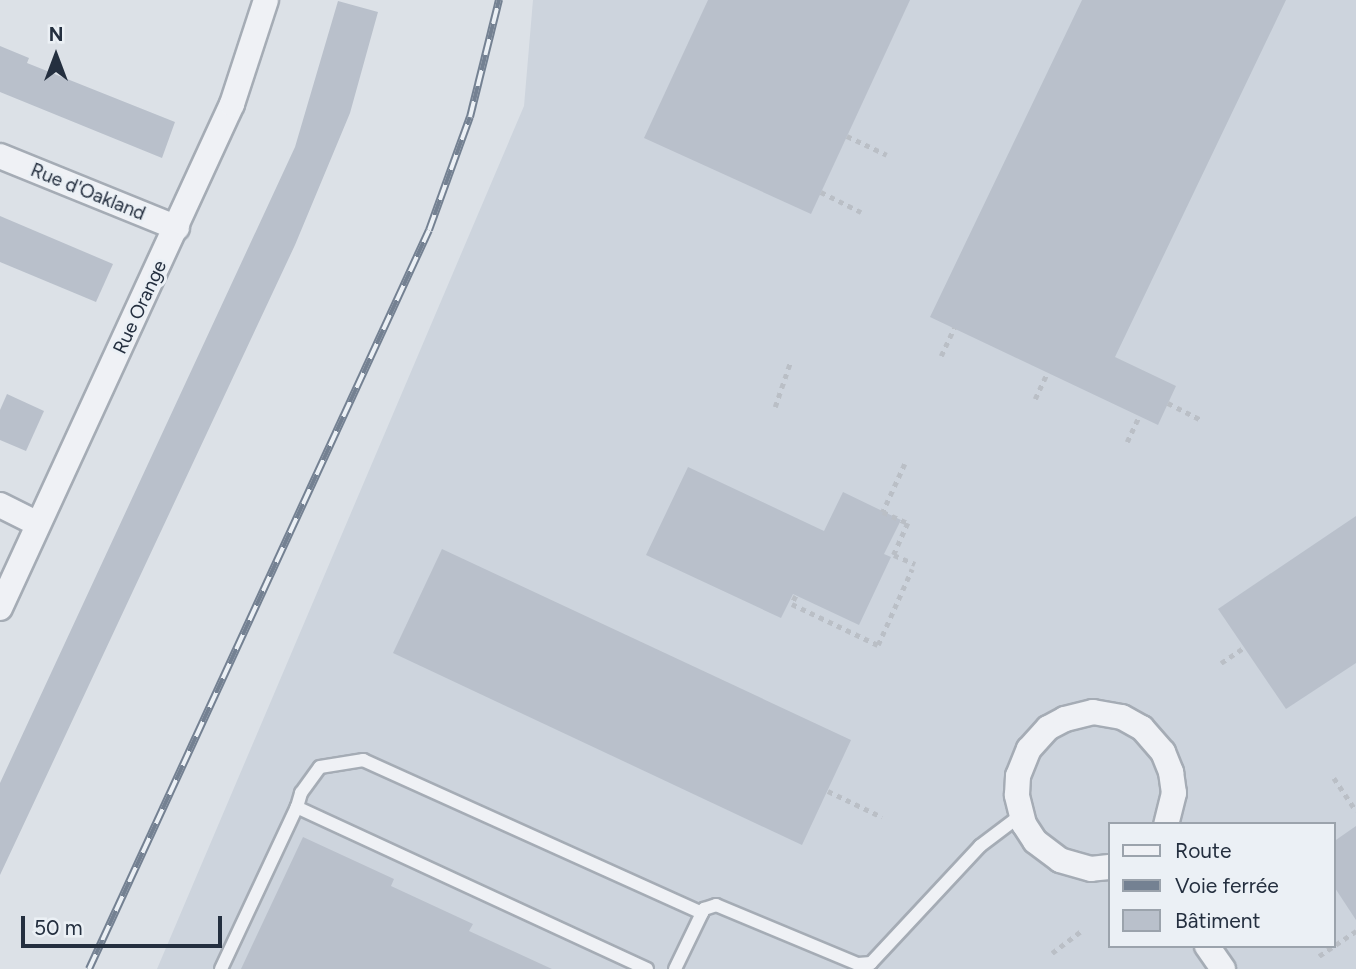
<!DOCTYPE html>
<html>
<head>
<meta charset="utf-8">
<style>
	body { margin:0 }
	#map { position:relative; width:1356px; height:969px; overflow:hidden; background:#dce1e7; font-family:Figtree,sans-serif }
	div>[style] { position:absolute }
	[style*='--x'] { left:calc(var(--x)*1px); top:calc(var(--y)*1px); width:calc(var(--w)*1px); rotate:calc(var(--a)*1deg) }
	.built>* { inset:0; background:#cdd4dd }
	.building>* { inset:0; background:#b9c0cb }
	.path>* { height:4.5px; margin-top:-2.25px; transform-origin:0; background:repeating-linear-gradient(90deg,#babfc6 0 5px,transparent 0 10px) }
	.roads { filter:drop-shadow(2px 0 #a5acb5) drop-shadow(-2px 0 #a5acb5) drop-shadow(0 2px #a5acb5) drop-shadow(0 -2px #a5acb5) }
	.service>* { height:12px; margin:-6px; padding:0 6px; transform-origin:6px; border-radius:6px; background:#eff1f5 }
	.minor>* { height:24px; margin:-12px; padding:0 12px; transform-origin:12px; border-radius:12px; background:#eff1f5 }
	.rail>* { height:8px; margin-top:-4px; transform-origin:0; background:repeating-linear-gradient(90deg,#ebf0f5 0 16px,#748192 0 32px); box-sizing:border-box; border-block:2px solid #748192 }
	span { translate:-50% -50%; white-space:nowrap; text-align:center; line-height:1.15; -webkit-text-stroke:6px #ebf0f5; paint-order:stroke }
	.street-label { font-size:19px; color:#242f3f }
	.legend { position:absolute; left:1108px; top:822px; width:228px; height:126px; box-sizing:border-box; background:#ebf0f5; border:2px solid #9ba3ac; margin:0; padding:9px 12px; list-style:none; font-size:21px; color:#242f3f }
	.legend li { display:flex; align-items:center; gap:14px; height:35px }
	.legend b { width:35px; border:2px solid #9ba3ac }
	.north { position:absolute; left:21px; top:21px; width:70px; height:70px; -webkit-text-stroke:5px #ebf0f5; paint-order:stroke; rotate:0deg; font-size:19px; font-weight:700; line-height:28px; text-align:center; color:#242f3f }
	.north::after { content:''; display:block; margin:auto; width:24px; height:32px; background:#242f3f; clip-path:polygon(50% 0,100% 100%,50% 72%,0 100%) }
	.scale { position:absolute; left:21px; top:916px; width:201px; height:32px; box-sizing:border-box; border:4px solid #242f3f; border-top:0; padding-left:9px; font-size:21px; line-height:24px; white-space:nowrap; color:#242f3f; -webkit-text-stroke:5px #ebf0f5; paint-order:stroke }
</style>
</head>
<body>
<div id="map">
	<div class="built">
		<i style="clip-path:polygon(evenodd,533px 0,1356px 0,1356px 969px,157px 969px,524px 106px,533px 0,1109px 824px,1333px 824px,1333px 946px,1109px 946px,1109px 824px)"></i>
	</div>
	<div class="building">
		<i style="clip-path:polygon(708px 0,910px 0,811px 214px,644px 138px)"></i>
		<i style="clip-path:polygon(1082px 0,1286px 0,1115px 357px,1176px 386px,1158px 425px,930px 317px)"></i>
		<i style="clip-path:polygon(338px 1px,378px 12px,350px 113px,295px 245px,0 875px,0 783px,295px 147px)"></i>
		<i style="clip-path:polygon(0 46px,29px 58px,27px 63px,175px 122px,162px 158px,0 92px)"></i>
		<i style="clip-path:polygon(0 216px,113px 264px,96px 302px,0 262px)"></i>
		<i style="clip-path:polygon(7px 394px,44px 411px,26px 451px,0 440px,0 410px)"></i>
		<i style="clip-path:polygon(688px 467px,824px 531px,843px 492px,901px 520px,884px 554px,891px 557px,859px 625px,793px 594px,781px 618px,646px 555px)"></i>
		<i style="clip-path:polygon(1356px 516px,1356px 663px,1286px 709px,1218px 609px)"></i>
		<i style="clip-path:polygon(442px 549px,851px 740px,802px 845px,393px 653px)"></i>
		<i style="clip-path:polygon(1356px 826px,1356px 920px,1333px 885px,1333px 842px)"></i>
		<i style="clip-path:polygon(303px 837px,394px 879px,391px 886px,473px 924px,469px 931px,552px 969px,241px 969px)"></i>
	</div>
	<div class="path">
		<i style="--x:847;--y:136;--w:44;--a:25.4"></i>
		<i style="--x:821;--y:192;--w:45;--a:26.6"></i>
		<i style="--x:941;--y:356;--w:31;--a:-65"></i>
		<i style="--x:1035;--y:399;--w:29;--a:-65"></i>
		<i style="--x:1168;--y:403;--w:38;--a:27"></i>
		<i style="--x:775;--y:407;--w:46;--a:-71.2"></i>
		<i style="--x:1127;--y:442;--w:29;--a:-65"></i>
		<i style="--x:905;--y:464;--w:53;--a:114.6"></i>
		<i style="--x:883;--y:512;--w:27;--a:24"></i>
		<i style="--x:908;--y:523;--w:35;--a:114"></i>
		<i style="--x:894;--y:555;--w:23;--a:23"></i>
		<i style="--x:796;--y:596;--w:9;--a:117"></i>
		<i style="--x:792;--y:604;--w:95;--a:25.5"></i>
		<i style="--x:878;--y:645;--w:83;--a:-65.9"></i>
		<i style="--x:1221;--y:663;--w:29;--a:-34"></i>
		<i style="--x:1334;--y:778;--w:40;--a:56"></i>
		<i style="--x:828;--y:791;--w:60;--a:25.7"></i>
		<i style="--x:1052;--y:953;--w:36;--a:-37"></i>
		<i style="--x:1319;--y:956;--w:45;--a:-34"></i>
	</div>
	<div class="roads">
		<div class="service">
			<i style="--x:221;--y:969;--w:179;--a:-64.9"></i>
			<i style="--x:647;--y:969;--w:386;--a:-155.2"></i>
			<i style="--x:297;--y:807;--w:15;--a:-74"></i>
			<i style="--x:301;--y:793;--w:32;--a:-54"></i>
			<i style="--x:320;--y:767;--w:44;--a:-9.2"></i>
			<i style="--x:363;--y:760;--w:372;--a:24.3"></i>
			<i style="--x:675;--y:969;--w:67;--a:-64.2"></i>
			<i style="--x:704;--y:909;--w:13;--a:-18"></i>
			<i style="--x:716;--y:905;--w:154;--a:22.6"></i>
			<i style="--x:858;--y:964;--w:13;--a:-4"></i>
			<i style="--x:871;--y:963;--w:160;--a:-47"></i>
			<i style="--x:980;--y:846;--w:51;--a:-37.1"></i>
		</div>
		<div class="minor">
			<i style="--x:0;--y:156;--w:191;--a:22.1"></i>
			<i style="--x:0;--y:505;--w:42;--a:26.6"></i>
			<i style="--x:0;--y:608;--w:555;--a:-65.28"></i>
			<i style="--x:232;--y:104;--w:109;--a:-71.9"></i>
			<i style="--x:1109;--y:867;--w:18;--a:174"></i>
			<i style="--x:1091;--y:869;--w:32;--a:-164"></i>
			<i style="--x:1060;--y:860;--w:31;--a:-143"></i>
			<i style="--x:1035;--y:841;--w:20;--a:-123"></i>
			<i style="--x:1024;--y:824;--w:30;--a:-104"></i>
			<i style="--x:1017;--y:795;--w:19;--a:-87"></i>
			<i style="--x:1018;--y:776;--w:29;--a:-68"></i>
			<i style="--x:1029;--y:749;--w:28;--a:-48"></i>
			<i style="--x:1048;--y:728;--w:19;--a:-28"></i>
			<i style="--x:1065;--y:719;--w:29;--a:-14"></i>
			<i style="--x:1093;--y:712;--w:29;--a:10"></i>
			<i style="--x:1122;--y:717;--w:23;--a:29"></i>
			<i style="--x:1142;--y:728;--w:32;--a:49"></i>
			<i style="--x:1163;--y:752;--w:22;--a:68"></i>
			<i style="--x:1171;--y:772;--w:21;--a:82"></i>
			<i style="--x:1174;--y:793;--w:32;--a:104"></i>
			<i style="--x:1207;--y:946;--w:28;--a:55"></i>
		</div>
	</div>
	<div class="rail">
		<i style="--x:89;--y:969;--w:813;--a:-65.29"></i>
		<i style="--x:429;--y:230;--w:120;--a:-70.1"></i>
		<i style="--x:470;--y:117;--w:121;--a:-76.1"></i>
	</div>
	<div class="street-label">
		<span style="left:88px;top:192px;rotate:22deg">Rue d'Oakland</span>
		<span style="left:140px;top:307px;rotate:-65deg">Rue Orange</span>
	</div>
	<ul class="legend">
	<li><b style="height:9px;background:#eff1f5"></b>Route</li>
	<li><b style="height:9px;background:#748192"></b>Voie ferrée</li>
	<li><b style="height:19px;background:#b9c0cb"></b>Bâtiment</li>
	</ul>
	<div class="north">N</div>
	<div class="scale">50 m</div>
</div>
</body>
</html>
